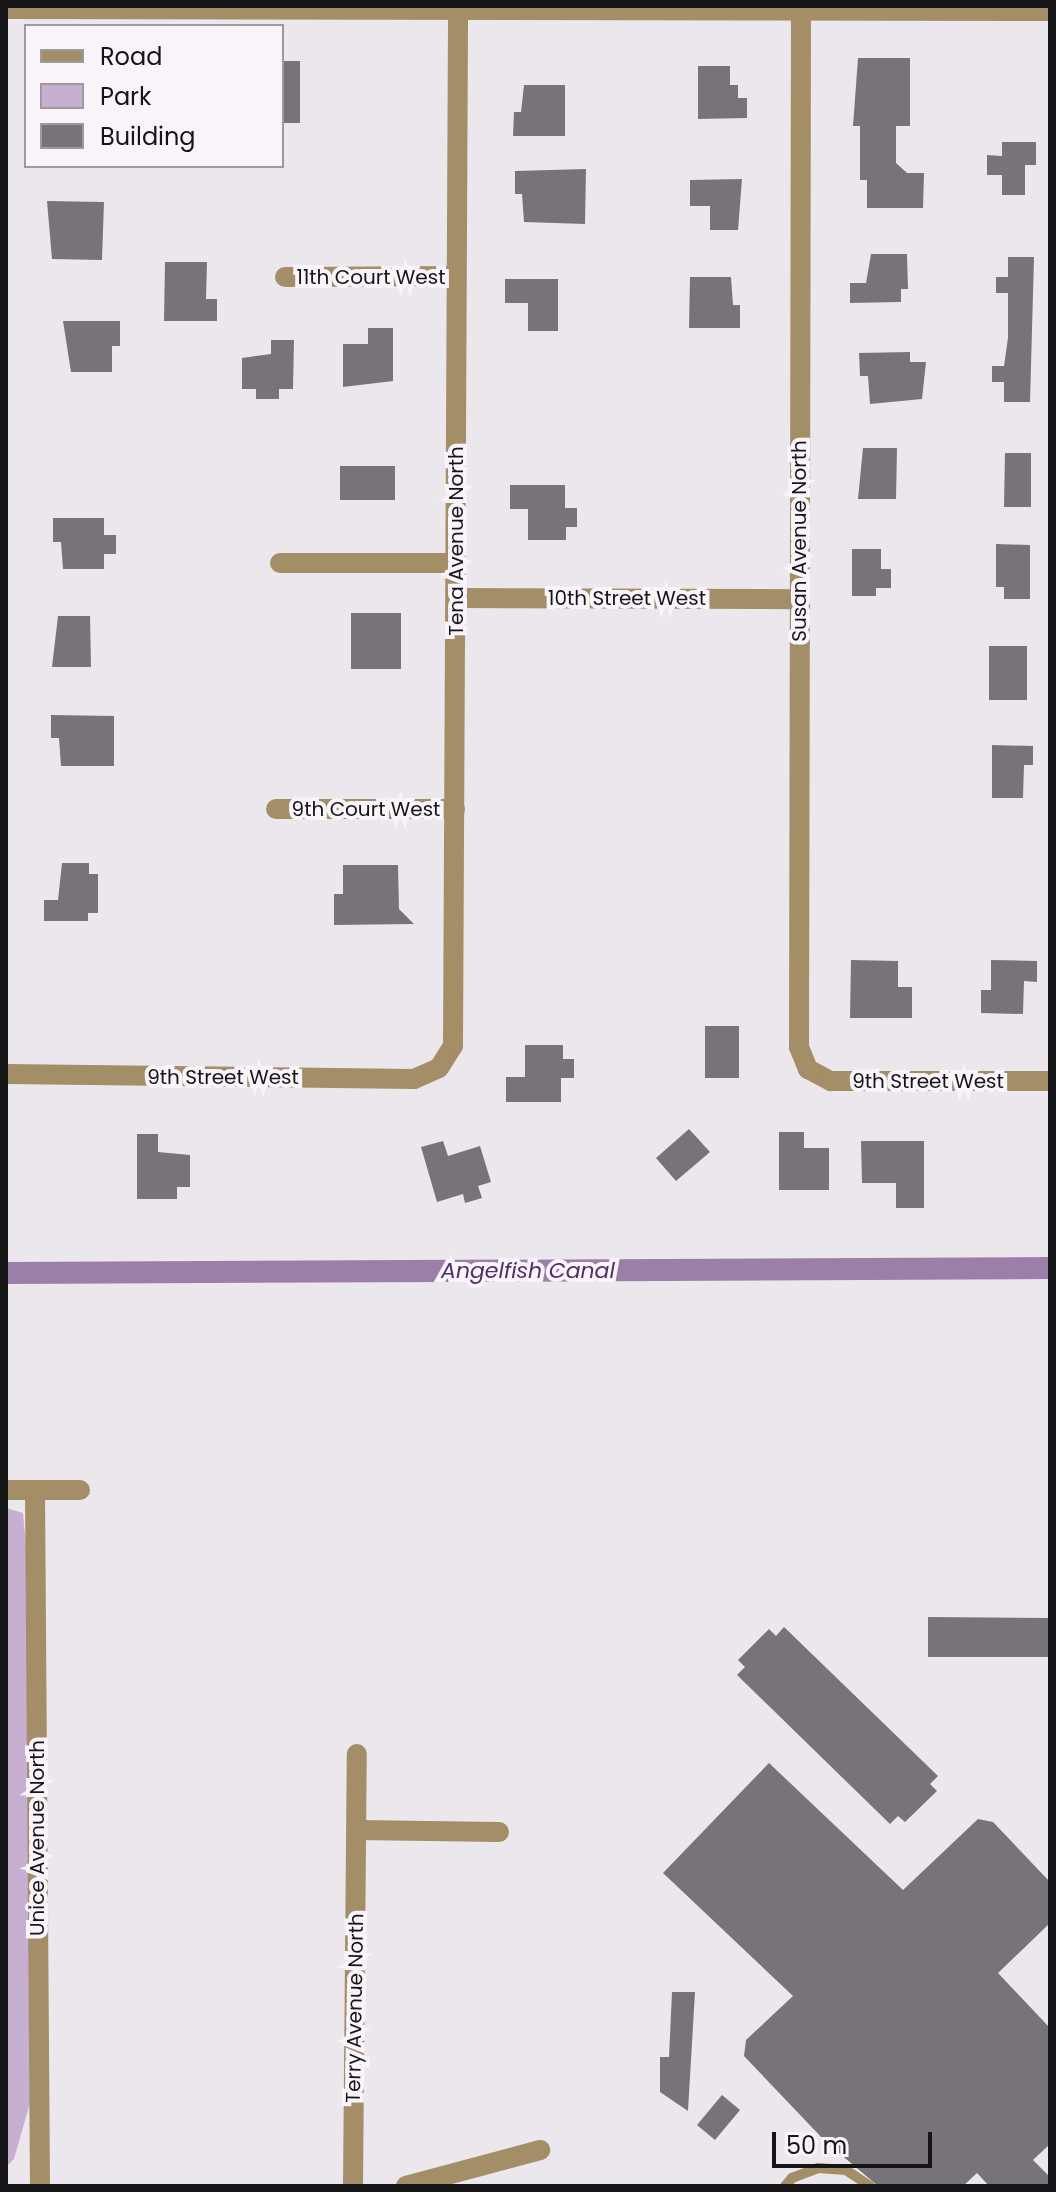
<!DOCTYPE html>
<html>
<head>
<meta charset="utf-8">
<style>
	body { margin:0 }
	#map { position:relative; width:1056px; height:2192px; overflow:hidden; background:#ebe7ec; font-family:Poppins,sans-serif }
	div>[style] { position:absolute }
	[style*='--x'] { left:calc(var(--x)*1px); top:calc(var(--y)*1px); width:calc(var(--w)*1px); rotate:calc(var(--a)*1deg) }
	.green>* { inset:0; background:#c7afd2 }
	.canal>* { height:22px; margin:-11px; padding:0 11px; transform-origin:11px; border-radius:11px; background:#9b7fa8 }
	.building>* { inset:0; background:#777378 }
	.service>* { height:10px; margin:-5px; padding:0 5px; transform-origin:5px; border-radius:5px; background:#a38e68 }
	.minor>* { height:20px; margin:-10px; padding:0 10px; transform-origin:10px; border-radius:10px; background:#a38e68 }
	span { translate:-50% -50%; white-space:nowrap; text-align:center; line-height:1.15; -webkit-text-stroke:8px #f8f4fa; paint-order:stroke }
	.street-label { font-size:20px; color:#151416 }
	.water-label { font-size:22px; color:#542d64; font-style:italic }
	.frame { position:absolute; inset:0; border:8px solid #151416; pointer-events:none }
	.legend { position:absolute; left:24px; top:24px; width:260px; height:144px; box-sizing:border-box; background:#f8f4fa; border:2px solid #9d9a9f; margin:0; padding:10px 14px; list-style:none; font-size:24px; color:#151416 }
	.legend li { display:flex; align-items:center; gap:16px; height:40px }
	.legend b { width:40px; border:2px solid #9d9a9f }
	.scale { position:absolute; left:772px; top:2132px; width:160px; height:36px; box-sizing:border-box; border:4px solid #151416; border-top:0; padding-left:10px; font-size:24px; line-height:28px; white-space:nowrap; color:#151416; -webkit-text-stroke:6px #f8f4fa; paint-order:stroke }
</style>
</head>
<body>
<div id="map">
	<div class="green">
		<i style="clip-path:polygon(6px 1508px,23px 1513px,27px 1557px,30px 2103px,14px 2159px,6px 2167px)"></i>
	</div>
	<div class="canal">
		<i style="--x:6;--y:1273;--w:1044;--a:-0.27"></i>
	</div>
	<div class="building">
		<i style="clip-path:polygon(858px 58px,910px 58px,910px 126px,896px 126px,896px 163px,907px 173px,924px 173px,923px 208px,867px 208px,867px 180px,860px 180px,860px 126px,853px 126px)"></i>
		<i style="clip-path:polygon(282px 61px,300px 61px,300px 123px,282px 123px)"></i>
		<i style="clip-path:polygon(698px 66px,730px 66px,730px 85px,738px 85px,738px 98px,747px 98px,747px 118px,698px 119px)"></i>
		<i style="clip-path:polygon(524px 85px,565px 85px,565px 136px,513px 136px,514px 112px,521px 112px)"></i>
		<i style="clip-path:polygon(1002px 142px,1036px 142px,1036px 165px,1025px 165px,1025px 195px,1002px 195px,1002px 175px,987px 175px,987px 155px,1002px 156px)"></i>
		<i style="clip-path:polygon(586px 169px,585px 224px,524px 222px,522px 194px,515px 194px,515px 171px)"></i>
		<i style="clip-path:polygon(742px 179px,738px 230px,710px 230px,710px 206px,690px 206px,690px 180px)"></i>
		<i style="clip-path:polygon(47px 201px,104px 202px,102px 260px,52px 259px)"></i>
		<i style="clip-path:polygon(871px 254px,907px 254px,908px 289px,901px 289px,901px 302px,850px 303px,850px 283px,866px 283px)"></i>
		<i style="clip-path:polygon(1008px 257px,1034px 257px,1030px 402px,1004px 402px,1004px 382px,992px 382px,992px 366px,1004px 366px,1008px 338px,1008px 293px,996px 293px,996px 277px,1008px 277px)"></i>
		<i style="clip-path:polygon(165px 262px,207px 262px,206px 299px,217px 299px,217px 321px,164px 321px)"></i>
		<i style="clip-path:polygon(690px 277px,731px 277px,733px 305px,740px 305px,740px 328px,689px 328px)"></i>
		<i style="clip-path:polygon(505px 279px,558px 279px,558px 331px,528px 331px,528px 303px,505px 303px)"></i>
		<i style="clip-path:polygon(63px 321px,120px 321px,120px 346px,112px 346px,112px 372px,71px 372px)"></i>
		<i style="clip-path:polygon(368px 328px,393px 328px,393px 381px,343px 387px,343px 344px,368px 344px)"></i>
		<i style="clip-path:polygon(271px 340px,294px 340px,293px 389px,279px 389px,279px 399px,256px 399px,256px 389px,242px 389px,242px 358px,271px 354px)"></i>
		<i style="clip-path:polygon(910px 352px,910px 362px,926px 362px,922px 399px,870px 404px,868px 376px,860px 376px,859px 353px)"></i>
		<i style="clip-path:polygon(863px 448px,897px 448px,896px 499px,858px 499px)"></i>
		<i style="clip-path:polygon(1005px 453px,1031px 453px,1031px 507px,1004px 507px)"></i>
		<i style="clip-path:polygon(340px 466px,395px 466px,395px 500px,340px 500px)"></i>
		<i style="clip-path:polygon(510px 485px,565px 485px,565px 508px,577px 508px,577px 527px,566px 527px,566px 540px,528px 540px,528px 509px,510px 509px)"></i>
		<i style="clip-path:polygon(53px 518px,104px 518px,104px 535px,116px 535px,116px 554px,104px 554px,104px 569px,63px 569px,61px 542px,53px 542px)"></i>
		<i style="clip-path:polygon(996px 544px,1030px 545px,1030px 599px,1004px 599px,1004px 587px,996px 587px)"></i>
		<i style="clip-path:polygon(852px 549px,881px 549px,881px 569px,891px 569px,891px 588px,876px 588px,876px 596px,852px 596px)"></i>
		<i style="clip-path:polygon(351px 613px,401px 613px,401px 669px,351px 669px)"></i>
		<i style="clip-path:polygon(58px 616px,90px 616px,91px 667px,52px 667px)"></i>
		<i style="clip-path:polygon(989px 646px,1027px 646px,1027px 700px,989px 700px)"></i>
		<i style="clip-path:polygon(51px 715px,114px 716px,114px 766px,61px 766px,59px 738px,51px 738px)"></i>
		<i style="clip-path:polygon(992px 745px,1033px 746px,1033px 765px,1024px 765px,1023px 798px,992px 798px)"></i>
		<i style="clip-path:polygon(62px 863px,89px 863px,89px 874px,98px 874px,98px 913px,88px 913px,88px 921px,44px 921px,44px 900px,58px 900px)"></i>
		<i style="clip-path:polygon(343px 865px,398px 865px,399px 909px,414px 924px,334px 925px,334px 894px,343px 894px)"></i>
		<i style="clip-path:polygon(851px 960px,898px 961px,898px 987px,912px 987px,912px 1018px,850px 1018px)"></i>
		<i style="clip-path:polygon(991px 960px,1037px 961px,1037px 982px,1024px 981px,1023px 1014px,981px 1013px,981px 990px,991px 990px)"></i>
		<i style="clip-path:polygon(705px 1026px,739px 1026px,739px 1078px,705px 1078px)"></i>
		<i style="clip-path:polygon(525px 1045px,563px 1045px,563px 1059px,574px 1059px,574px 1078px,561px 1078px,561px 1102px,506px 1102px,506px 1077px,525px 1077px)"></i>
		<i style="clip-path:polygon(689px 1129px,710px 1152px,676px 1181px,656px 1158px)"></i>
		<i style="clip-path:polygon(779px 1132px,804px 1132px,804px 1148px,829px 1148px,829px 1190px,779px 1190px)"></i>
		<i style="clip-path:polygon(137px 1134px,158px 1134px,158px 1152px,190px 1155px,190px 1187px,177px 1187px,177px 1199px,137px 1199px)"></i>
		<i style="clip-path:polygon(443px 1141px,448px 1156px,480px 1146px,491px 1182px,478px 1186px,482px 1198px,465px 1203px,463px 1194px,437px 1202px,421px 1147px)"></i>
		<i style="clip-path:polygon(861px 1141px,924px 1141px,924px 1208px,896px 1208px,896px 1183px,862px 1183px)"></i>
		<i style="clip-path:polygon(928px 1617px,1050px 1618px,1050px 1657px,928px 1657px)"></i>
		<i style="clip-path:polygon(784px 1627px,938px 1776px,930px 1784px,937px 1791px,905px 1822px,898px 1816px,890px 1824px,737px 1675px,745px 1667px,738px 1660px,769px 1629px,776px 1636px)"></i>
		<i style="clip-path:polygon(769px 1763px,903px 1890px,978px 1819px,993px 1822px,1050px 1882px,1050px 1923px,998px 1973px,1050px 2028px,1050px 2144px,1033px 2160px,1050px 2177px,1050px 2186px,989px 2186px,977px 2173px,963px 2186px,878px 2186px,825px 2141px,744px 2056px,746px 2040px,793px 1996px,663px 1873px)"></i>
		<i style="clip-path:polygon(672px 1992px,695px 1992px,688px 2111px,660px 2092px,660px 2057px,669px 2057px)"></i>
		<i style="clip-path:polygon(722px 2095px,740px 2110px,715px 2140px,697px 2125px)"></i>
	</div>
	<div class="service">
		<i style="--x:785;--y:2186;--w:11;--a:-49"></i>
		<i style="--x:792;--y:2178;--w:28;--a:-21"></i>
		<i style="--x:818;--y:2168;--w:28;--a:4"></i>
		<i style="--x:846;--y:2170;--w:29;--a:34"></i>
	</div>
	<div class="minor">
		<i style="--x:6;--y:9;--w:1044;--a:0.11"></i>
		<i style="--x:801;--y:11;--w:1036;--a:90.11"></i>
		<i style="--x:799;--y:1047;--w:24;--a:68"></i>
		<i style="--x:808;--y:1069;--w:26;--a:28"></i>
		<i style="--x:831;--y:1081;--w:219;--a:0"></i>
		<i style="--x:285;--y:277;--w:171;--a:-0.3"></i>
		<i style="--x:280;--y:563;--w:176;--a:0"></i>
		<i style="--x:457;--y:598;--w:341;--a:0.2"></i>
		<i style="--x:276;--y:809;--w:179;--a:0"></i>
		<i style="--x:6;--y:1074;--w:408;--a:0.7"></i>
		<i style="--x:414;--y:1079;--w:27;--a:-24"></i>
		<i style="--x:439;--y:1068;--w:26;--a:-58"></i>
		<i style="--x:453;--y:1046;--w:1036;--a:-89.72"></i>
		<i style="--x:6;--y:1490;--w:74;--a:0"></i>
		<i style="--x:35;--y:1490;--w:696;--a:89.59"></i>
		<i style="--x:357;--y:1830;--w:142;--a:0.8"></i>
		<i style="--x:353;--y:2186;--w:432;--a:-89.5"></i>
		<i style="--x:406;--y:2186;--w:139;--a:-15"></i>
	</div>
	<div class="street-label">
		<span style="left:371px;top:277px">11th Court West</span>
		<span style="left:456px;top:541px;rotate:-90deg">Tena Avenue North</span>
		<span style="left:799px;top:541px;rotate:-90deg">Susan Avenue North</span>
		<span style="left:627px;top:598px">10th Street West</span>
		<span style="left:366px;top:809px">9th Court West</span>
		<span style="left:223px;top:1077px">9th Street West</span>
		<span style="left:928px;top:1081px">9th Street West</span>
		<span style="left:37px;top:1838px;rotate:-90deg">Unice Avenue North</span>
		<span style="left:355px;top:2008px;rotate:-89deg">Terry Avenue North</span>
	</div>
	<div class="water-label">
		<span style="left:528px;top:1271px">Angelfish Canal</span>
	</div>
	<div class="frame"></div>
	<ul class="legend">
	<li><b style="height:10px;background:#a38e68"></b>Road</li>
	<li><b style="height:22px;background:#c7afd2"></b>Park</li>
	<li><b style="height:22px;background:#777378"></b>Building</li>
	</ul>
	<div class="scale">50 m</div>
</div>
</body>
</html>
